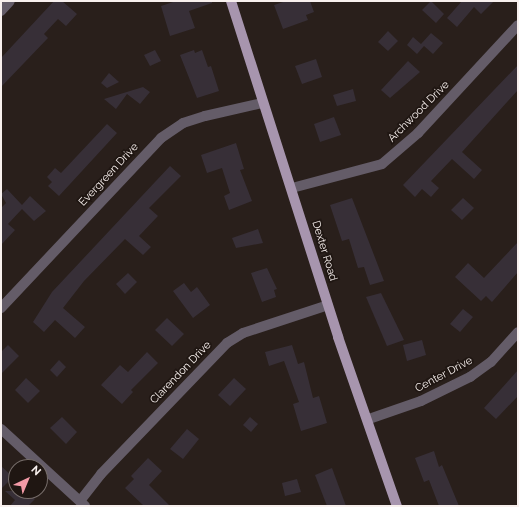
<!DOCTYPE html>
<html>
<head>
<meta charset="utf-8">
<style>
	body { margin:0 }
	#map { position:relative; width:519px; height:507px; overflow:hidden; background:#291f1b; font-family:Raleway,sans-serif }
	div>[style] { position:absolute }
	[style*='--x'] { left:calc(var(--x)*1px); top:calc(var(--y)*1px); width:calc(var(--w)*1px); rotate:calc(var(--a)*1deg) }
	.building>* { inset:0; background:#372f37 }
	.minor>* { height:10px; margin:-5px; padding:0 5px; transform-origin:5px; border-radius:5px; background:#645c68 }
	.major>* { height:10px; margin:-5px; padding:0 5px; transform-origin:5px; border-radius:5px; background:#a795ae }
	span { translate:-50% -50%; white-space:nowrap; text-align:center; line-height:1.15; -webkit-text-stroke:3.5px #1f1612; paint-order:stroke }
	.street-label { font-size:11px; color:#f8f0ee }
	.frame { position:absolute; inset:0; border:2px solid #f8f0ee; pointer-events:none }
	.north { position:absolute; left:8px; top:459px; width:40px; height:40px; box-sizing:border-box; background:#1f1612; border:1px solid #766d6a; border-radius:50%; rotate:44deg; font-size:11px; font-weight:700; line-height:16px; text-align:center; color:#f8f0ee }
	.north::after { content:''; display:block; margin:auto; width:14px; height:18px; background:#f39aa7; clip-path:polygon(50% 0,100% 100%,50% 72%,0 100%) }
</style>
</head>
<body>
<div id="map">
	<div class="building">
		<i style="clip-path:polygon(54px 1px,62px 1px,77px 14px,66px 26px,58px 19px,44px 34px,48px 38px,1px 87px,1px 58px)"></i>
		<i style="clip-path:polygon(176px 1px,212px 1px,212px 3px,189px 11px,195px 28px,170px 36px,161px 6px)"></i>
		<i style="clip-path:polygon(286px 1px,310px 1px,314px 12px,306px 15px,308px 20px,283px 29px,274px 5px)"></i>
		<i style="clip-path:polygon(431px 1px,444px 14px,436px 23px,422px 10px)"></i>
		<i style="clip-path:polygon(462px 1px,494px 1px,481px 14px,474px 7px,457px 27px,447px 18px)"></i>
		<i style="clip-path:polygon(388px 31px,398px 41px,388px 51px,378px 42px)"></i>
		<i style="clip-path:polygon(431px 33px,443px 43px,433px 54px,424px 46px,417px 54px,407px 45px,413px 37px,421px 44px)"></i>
		<i style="clip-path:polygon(155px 50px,161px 61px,150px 66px,144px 55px)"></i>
		<i style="clip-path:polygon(194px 50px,195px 53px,202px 50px,208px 67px,211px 66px,219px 91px,197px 98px,180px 55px)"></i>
		<i style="clip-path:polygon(316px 59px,322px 77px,302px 84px,295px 66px)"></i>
		<i style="clip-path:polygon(408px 61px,420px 72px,390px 98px,381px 90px)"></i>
		<i style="clip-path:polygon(518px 65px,518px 90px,462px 152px,482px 170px,474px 179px,452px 159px,431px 181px,439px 188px,431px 197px,422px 189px,415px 197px,403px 185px)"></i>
		<i style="clip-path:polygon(109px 73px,119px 82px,107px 88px,101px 83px)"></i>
		<i style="clip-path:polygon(143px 87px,150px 92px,140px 104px,127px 94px,116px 109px,104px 99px)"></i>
		<i style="clip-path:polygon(353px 89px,356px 101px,337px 106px,333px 95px)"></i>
		<i style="clip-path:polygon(334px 117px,341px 135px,320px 142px,314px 124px)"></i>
		<i style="clip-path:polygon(107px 124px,117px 133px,59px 196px,48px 186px,52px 182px,47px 177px,55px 168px,61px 173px)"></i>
		<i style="clip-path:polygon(236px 143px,244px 169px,240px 170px,252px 201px,229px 210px,224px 196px,230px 193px,222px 168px,207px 173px,201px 155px)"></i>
		<i style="clip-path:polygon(170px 166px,181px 176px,149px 208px,158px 216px,139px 236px,151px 247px,143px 255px,125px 239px,84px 281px,63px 308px,85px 327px,75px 338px,55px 320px,44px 332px,33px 322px,52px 292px)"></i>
		<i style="clip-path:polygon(7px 189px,22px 205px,30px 196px,46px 211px,34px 221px,22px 209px,8px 224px,15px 230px,1px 245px,1px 208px,6px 203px,1px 194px)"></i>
		<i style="clip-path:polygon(352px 198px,384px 281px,370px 285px,364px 267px,358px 268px,349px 239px,342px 241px,330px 205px)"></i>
		<i style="clip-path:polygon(463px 198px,474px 208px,462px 220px,451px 210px)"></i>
		<i style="clip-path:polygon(258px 229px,263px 243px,236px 248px,232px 238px)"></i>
		<i style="clip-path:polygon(518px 242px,518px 272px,492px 302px,486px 296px,481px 301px,455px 277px,468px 263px,484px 278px)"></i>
		<i style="clip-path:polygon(267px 268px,277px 289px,274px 290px,276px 297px,262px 302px,251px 273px)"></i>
		<i style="clip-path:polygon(128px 273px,137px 282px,125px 294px,116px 284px)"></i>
		<i style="clip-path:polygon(184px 283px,191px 292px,197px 287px,210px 305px,193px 318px,173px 291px)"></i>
		<i style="clip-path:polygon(381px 293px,404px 340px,387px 346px,366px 297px)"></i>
		<i style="clip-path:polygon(463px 309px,473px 317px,460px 332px,450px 324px)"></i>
		<i style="clip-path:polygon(167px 318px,184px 334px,172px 346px,155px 330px)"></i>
		<i style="clip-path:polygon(422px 340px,426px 355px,407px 361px,403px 345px)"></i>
		<i style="clip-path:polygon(8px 345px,19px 356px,1px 374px,1px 352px)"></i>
		<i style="clip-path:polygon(292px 345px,298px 364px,304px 362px,313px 398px,319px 396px,327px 423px,301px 431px,293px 404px,299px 402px,284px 361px,269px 366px,265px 352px)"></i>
		<i style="clip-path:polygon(147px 352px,158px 363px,131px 390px,133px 392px,122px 404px,101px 385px,120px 365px,128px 372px)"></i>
		<i style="clip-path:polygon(59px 360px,66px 367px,57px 377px,50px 370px)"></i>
		<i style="clip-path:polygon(518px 370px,518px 396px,496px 419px,484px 408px)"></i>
		<i style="clip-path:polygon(26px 378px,40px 391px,28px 403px,15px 390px)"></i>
		<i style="clip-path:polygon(234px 378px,246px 389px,230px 406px,218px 395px)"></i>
		<i style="clip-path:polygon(62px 417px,77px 432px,66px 444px,50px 428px)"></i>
		<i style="clip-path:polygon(250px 417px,258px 424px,251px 432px,243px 425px)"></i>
		<i style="clip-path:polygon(187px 429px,199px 439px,183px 459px,170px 449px)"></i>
		<i style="clip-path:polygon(434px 451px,439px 467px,442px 465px,459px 506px,439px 506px,429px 480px,424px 482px,415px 458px)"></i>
		<i style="clip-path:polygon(148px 458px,162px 471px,149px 485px,170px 506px,144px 506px,125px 488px,134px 479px,131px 476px)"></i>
		<i style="clip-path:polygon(1px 466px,13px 477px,1px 489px)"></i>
		<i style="clip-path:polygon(332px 468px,346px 506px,327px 506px,315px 475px)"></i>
		<i style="clip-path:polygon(297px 479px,301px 492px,285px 496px,282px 483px)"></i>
		<i style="clip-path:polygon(5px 491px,26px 491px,35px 499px,28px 506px,10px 506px,15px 500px)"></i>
	</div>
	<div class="minor">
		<i style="--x:1;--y:11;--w:13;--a:-48"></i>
		<i style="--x:292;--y:188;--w:93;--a:-14.9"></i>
		<i style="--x:382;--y:164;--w:48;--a:-40.7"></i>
		<i style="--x:418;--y:133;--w:147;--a:-47.2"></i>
		<i style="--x:1;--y:308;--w:233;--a:-46.7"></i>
		<i style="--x:161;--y:138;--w:27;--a:-34"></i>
		<i style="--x:183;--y:123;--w:23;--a:-18"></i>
		<i style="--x:205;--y:116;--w:58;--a:-12.8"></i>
		<i style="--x:369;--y:419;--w:55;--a:-19.1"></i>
		<i style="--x:421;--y:401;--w:55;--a:-26.1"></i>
		<i style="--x:470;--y:377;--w:26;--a:-36"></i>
		<i style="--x:491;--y:362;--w:40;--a:-48"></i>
		<i style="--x:1;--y:429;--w:114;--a:42.5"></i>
		<i style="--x:80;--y:501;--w:34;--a:-52"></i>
		<i style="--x:101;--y:474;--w:182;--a:-46.1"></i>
		<i style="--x:227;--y:343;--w:19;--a:-32"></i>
		<i style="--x:243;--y:333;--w:89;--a:-18.2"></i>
	</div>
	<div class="major">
		<i style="--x:231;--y:1;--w:353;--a:72.3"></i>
		<i style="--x:338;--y:337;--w:179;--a:70.8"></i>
	</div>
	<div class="street-label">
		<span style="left:419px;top:112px;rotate:-45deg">Archwood Drive</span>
		<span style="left:109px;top:175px;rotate:-47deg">Evergreen Drive</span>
		<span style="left:324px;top:251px;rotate:73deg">Dexter Road</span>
		<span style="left:181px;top:373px;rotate:-46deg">Clarendon Drive</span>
		<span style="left:444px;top:375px;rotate:-28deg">Center Drive</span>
	</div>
	<div class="frame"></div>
	<div class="north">N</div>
</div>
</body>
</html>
